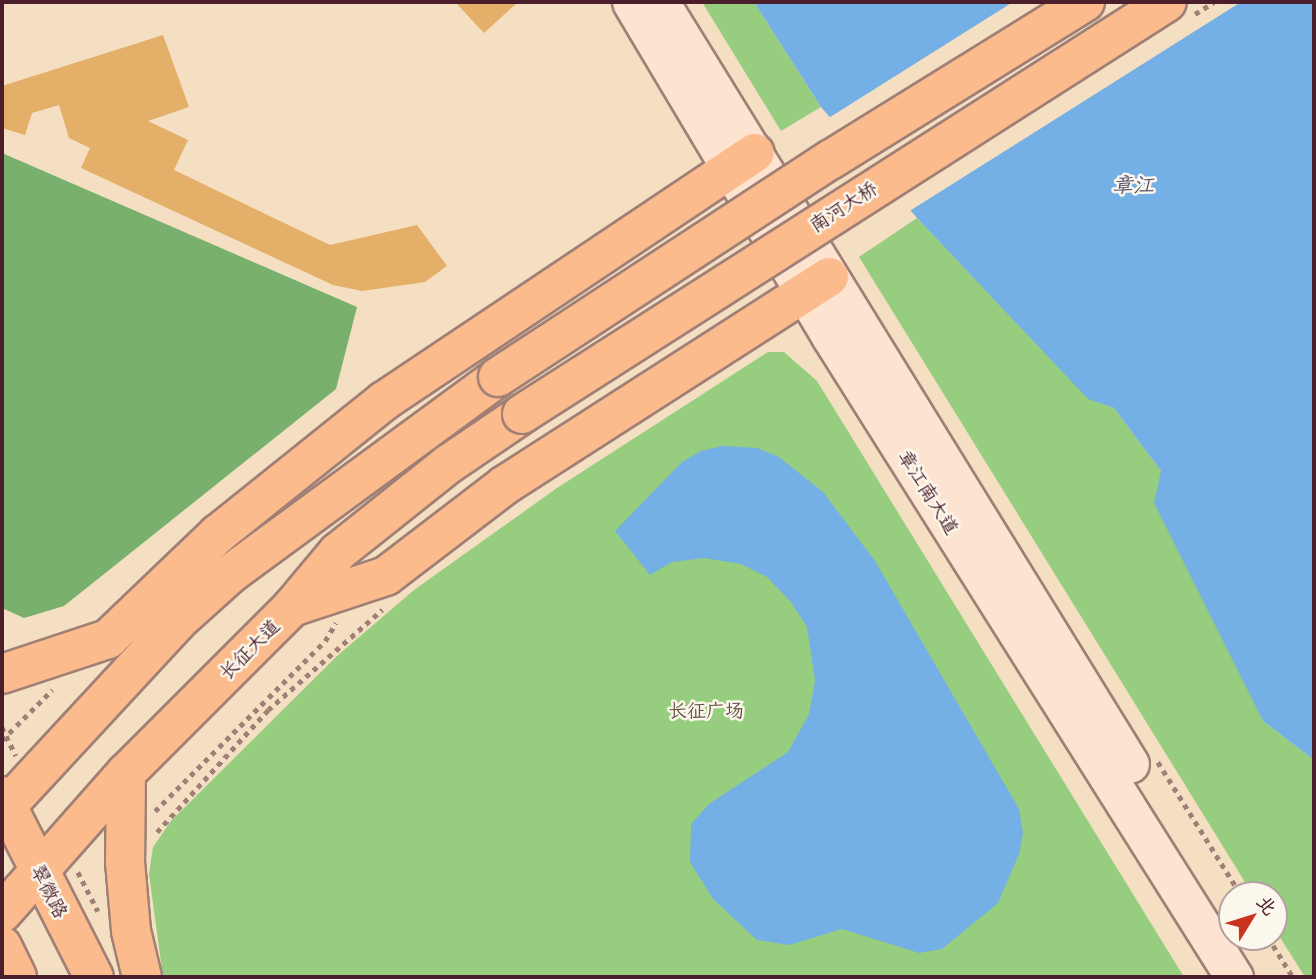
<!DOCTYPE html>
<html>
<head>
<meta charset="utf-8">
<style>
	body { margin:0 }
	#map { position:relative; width:1316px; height:979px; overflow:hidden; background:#f4dfc2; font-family:"Playpen Sans","LXGW WenKai TC",sans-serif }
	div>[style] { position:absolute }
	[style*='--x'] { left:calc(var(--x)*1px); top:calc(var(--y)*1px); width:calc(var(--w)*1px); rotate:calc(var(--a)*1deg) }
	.green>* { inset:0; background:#97cd7f }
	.forest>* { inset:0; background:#79b06e }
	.water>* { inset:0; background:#74afe5 }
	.pier>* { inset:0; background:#f4dfc2 }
	.building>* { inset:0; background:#e4af68 }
	.path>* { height:4.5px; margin-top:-2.25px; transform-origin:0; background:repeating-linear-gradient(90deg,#9f7f76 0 5px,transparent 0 10px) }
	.roads { filter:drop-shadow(2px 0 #9f7f76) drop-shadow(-2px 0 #9f7f76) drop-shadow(0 2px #9f7f76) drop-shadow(0 -2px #9f7f76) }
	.secondary>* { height:37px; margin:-18.5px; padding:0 18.5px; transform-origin:18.5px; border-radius:18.5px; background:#fde4d1 }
	.primary>* { height:38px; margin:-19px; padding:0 19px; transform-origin:19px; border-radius:19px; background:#fbbb8c }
	.path-bridge>* { height:4.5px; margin-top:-2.25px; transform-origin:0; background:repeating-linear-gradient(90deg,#9f7f76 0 5px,transparent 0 10px) }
	.bridges { filter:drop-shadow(2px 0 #9f7f76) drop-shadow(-2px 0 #9f7f76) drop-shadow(0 2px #9f7f76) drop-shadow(0 -2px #9f7f76) }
	.primary-bridge>* { height:38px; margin:-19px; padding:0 19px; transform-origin:19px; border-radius:19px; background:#fbbb8c }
	span { translate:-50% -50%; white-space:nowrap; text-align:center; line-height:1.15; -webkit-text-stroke:5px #fbf7ec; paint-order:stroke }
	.street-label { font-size:19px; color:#4a1f2b }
	.park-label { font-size:19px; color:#615344 }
	.water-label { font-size:21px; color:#59516c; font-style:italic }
	.frame { position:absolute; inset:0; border:4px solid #4a1f2b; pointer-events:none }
	.north { position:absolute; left:1218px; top:881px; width:70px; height:70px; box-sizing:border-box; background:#fbf7ec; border:2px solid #b4a19f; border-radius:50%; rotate:52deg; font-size:19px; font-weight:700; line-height:28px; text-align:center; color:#4a1f2b }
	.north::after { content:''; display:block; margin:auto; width:24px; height:32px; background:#c8321e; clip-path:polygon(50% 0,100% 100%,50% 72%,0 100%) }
</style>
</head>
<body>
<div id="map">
	<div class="green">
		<i style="clip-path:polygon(702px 2px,754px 2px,821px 107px,781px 131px)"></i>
		<i style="clip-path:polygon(917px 218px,1088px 398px,1114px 408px,1161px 471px,1263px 721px,1314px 760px,1314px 977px,1305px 977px,1274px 928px,1274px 895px,1253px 895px,859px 257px)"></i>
		<i style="clip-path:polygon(768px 352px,784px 352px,817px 381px,1184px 977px,163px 977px,149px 874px,153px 847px,171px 821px,337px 656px,414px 590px,557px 488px)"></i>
	</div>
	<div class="forest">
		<i style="clip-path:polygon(2px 153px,357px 307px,336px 389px,64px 606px,24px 618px,2px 608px)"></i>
	</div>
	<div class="water">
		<i style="clip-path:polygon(754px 2px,1314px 2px,1314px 760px,1263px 721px,1154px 503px,1161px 471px,1114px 408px,1088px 399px,917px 218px,821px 107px)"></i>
		<i style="clip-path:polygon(722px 446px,757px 448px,779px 457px,823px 492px,875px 561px,1019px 809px,1023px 833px,1019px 854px,998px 903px,942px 949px,919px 953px,842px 929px,789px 945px,757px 940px,713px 899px,690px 862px,691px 824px,709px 804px,788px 752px,809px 714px,815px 681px,807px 627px,791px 602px,767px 577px,741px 564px,704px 558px,672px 562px,650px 575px,615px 531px,682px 462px,701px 451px)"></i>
	</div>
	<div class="pier">
		<i style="clip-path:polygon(1013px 2px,1241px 2px,908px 212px,827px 119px)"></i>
	</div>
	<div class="building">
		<i style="clip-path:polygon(455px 2px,518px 2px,484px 33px)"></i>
		<i style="clip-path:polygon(163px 35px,189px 107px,148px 121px,188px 140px,174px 170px,330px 245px,417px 225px,447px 266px,425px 282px,362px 291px,333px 285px,81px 168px,90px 148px,69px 138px,59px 105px,32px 113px,25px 135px,2px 128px,2px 86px)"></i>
	</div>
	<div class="path">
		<i style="--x:2;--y:727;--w:32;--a:64"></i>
		<i style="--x:2;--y:740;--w:71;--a:-45"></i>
		<i style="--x:1158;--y:762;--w:157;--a:58"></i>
		<i style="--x:155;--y:811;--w:240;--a:-45"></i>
		<i style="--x:325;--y:641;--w:21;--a:-59"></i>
		<i style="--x:157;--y:832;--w:165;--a:-47.7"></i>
		<i style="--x:268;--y:710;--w:152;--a:-41.3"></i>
		<i style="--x:78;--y:872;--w:44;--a:62.9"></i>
		<i style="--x:1268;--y:937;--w:47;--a:58"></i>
	</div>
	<div class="roads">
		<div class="secondary">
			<i style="--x:631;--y:2;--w:389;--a:59.2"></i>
			<i style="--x:830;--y:336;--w:758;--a:57.78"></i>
			<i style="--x:660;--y:2;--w:895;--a:58.33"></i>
		</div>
		<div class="primary">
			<i style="--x:292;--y:607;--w:99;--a:-18.3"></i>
			<i style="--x:386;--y:576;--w:150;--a:-37.4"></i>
			<i style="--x:505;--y:485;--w:385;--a:-32.7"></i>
			<i style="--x:2;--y:674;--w:112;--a:-18.3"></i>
			<i style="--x:108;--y:639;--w:152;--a:-43.7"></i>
			<i style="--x:218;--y:534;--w:213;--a:-38.7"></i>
			<i style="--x:384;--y:401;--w:446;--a:-33.8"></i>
			<i style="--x:126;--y:773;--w:89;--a:90.6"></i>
			<i style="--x:125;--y:862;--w:69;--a:85"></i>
			<i style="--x:131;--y:931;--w:47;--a:76.6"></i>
			<i style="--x:2;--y:796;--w:203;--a:63.1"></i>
			<i style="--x:2;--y:811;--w:260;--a:-47.2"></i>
			<i style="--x:179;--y:620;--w:69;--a:-42"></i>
			<i style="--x:230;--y:574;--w:333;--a:-36.3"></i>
			<i style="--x:2;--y:913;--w:187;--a:-48.5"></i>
			<i style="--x:126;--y:773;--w:235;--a:-45"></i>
			<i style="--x:292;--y:607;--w:72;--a:-50.1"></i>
			<i style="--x:338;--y:552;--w:143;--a:-38.5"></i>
			<i style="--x:450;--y:463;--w:87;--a:-34.2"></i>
			<i style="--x:2;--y:946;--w:34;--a:64"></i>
		</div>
	</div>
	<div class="path-bridge">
		<i style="--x:1195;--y:14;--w:22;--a:-32"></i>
	</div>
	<div class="bridges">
		<div class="primary-bridge">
			<i style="--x:498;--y:377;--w:397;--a:-33.2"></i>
			<i style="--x:830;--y:160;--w:300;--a:-31.8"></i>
			<i style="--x:522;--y:414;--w:765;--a:-32.57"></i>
		</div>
	</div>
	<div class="street-label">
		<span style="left:843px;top:206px;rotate:-33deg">南河大桥</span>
		<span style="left:929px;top:492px;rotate:58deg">章江南大道</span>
		<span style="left:249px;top:649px;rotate:-45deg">长征大道</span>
		<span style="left:50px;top:891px;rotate:63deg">翠微路</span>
	</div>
	<div class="park-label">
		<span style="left:706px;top:710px">长征广场</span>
	</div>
	<div class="water-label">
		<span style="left:1133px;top:183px">章江</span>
	</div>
	<div class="frame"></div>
	<div class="north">北</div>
</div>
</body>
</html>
